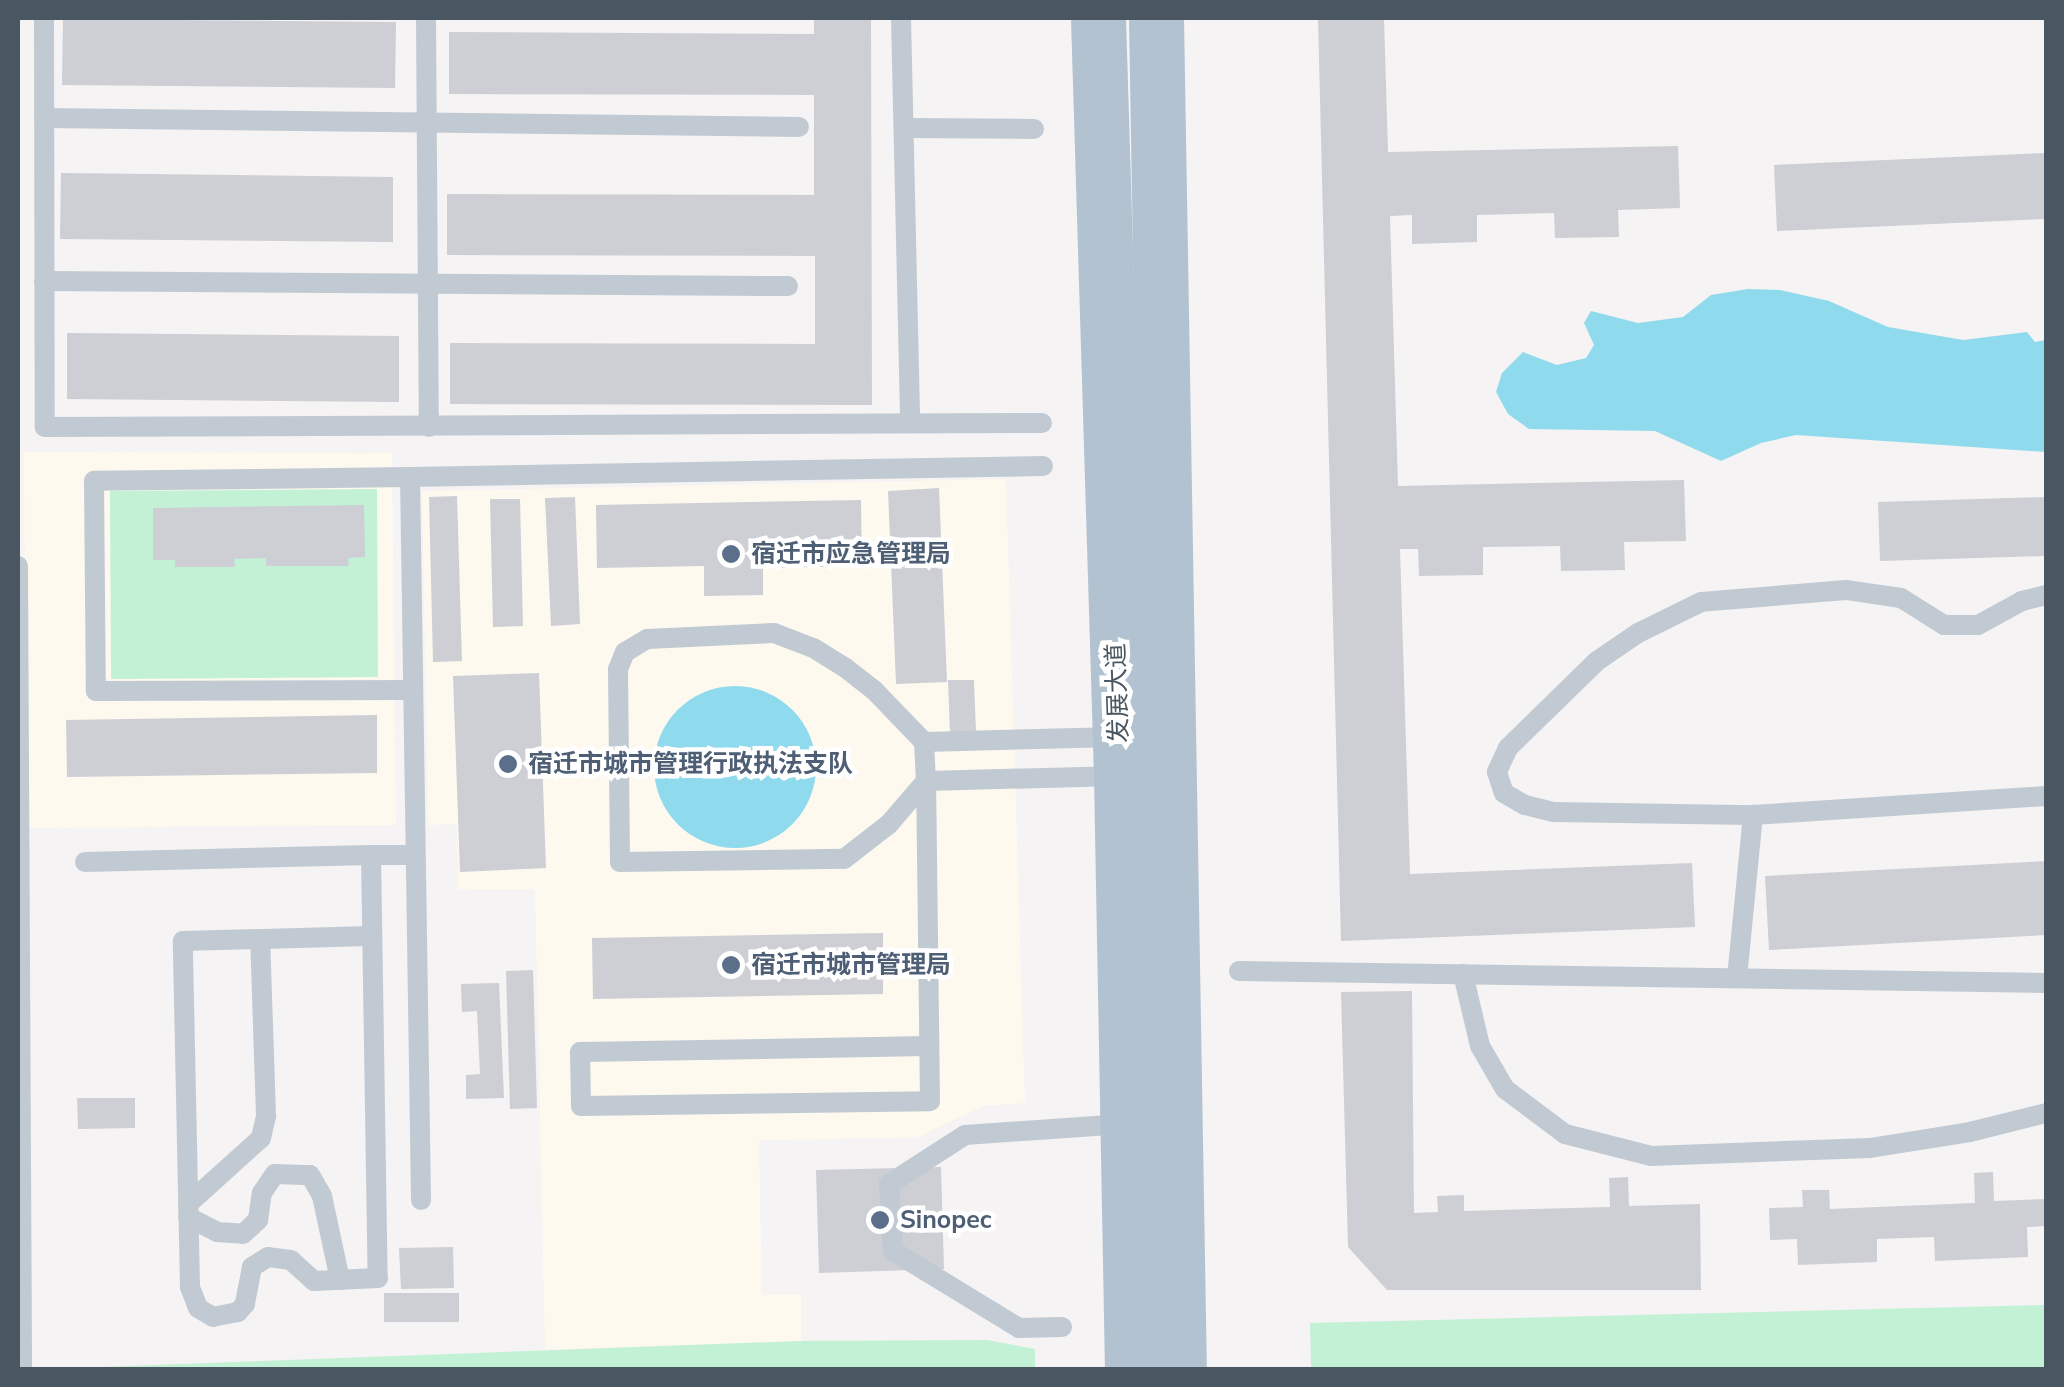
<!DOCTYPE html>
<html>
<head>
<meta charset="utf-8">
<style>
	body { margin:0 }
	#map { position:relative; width:2064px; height:1387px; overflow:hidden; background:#f5f3f3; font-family:"Nunito Sans","Noto Sans SC",sans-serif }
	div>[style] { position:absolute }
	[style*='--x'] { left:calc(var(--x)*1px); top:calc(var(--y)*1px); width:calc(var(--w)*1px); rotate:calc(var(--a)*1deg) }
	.commercial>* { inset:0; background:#fdf9ef }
	.green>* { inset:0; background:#c3f1d5 }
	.water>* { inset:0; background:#90daee }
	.round { border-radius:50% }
	.building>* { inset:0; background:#cdcfd5 }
	.lane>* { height:20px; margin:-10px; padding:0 10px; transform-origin:10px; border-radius:10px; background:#c1cad2 }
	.primary>* { height:55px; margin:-27.5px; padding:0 27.5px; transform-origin:27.5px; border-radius:27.5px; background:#b3c2d1 }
	.dots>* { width:28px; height:28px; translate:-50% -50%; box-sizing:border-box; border:5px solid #fff; border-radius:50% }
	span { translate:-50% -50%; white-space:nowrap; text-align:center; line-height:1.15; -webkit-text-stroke:9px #fff; paint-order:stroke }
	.service-label { font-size:25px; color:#4e5e75; font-weight:700 }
	.left { translate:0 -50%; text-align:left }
	.street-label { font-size:25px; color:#4a5661 }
	.frame { position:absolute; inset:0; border:20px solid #4a5661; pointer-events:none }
</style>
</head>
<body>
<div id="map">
	<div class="commercial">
		<i style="clip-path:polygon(24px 452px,392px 453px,396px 825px,26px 828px)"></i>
		<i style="clip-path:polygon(1006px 479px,1025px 1103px,983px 1106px,916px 1138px,759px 1140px,762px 1295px,801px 1295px,801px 1341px,545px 1350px,535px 889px,458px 890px,457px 824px,428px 825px,422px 491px)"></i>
	</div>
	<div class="green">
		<i style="clip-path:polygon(377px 489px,378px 677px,111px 679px,110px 491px)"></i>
		<i style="clip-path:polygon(2046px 1305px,2046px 1369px,1311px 1369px,1310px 1323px)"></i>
		<i style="clip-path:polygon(987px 1340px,1035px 1349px,1035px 1370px,18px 1370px,801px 1341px)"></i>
	</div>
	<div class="water">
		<i style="clip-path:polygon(1748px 289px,1780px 290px,1829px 301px,1888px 327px,1963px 340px,2027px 332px,2035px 342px,2046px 340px,2046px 452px,1796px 435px,1761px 443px,1721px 461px,1655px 431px,1529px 429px,1508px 414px,1496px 392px,1502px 373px,1523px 352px,1557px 365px,1586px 358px,1594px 345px,1584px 323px,1591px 311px,1638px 323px,1683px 317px,1711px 295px)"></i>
		<i class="round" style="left:654px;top:686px;width:162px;height:162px"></i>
	</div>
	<div class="building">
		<i style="clip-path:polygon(814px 18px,871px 18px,872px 405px,450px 404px,450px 343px,815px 344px,815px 256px,447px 255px,447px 194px,814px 195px,814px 95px,449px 94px,449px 32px,814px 34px)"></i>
		<i style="clip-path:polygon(1318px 18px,1384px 18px,1388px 152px,1678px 146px,1680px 208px,1618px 210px,1619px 237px,1555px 238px,1554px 213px,1477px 215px,1477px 242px,1412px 244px,1412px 215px,1390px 216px,1398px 486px,1684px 480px,1686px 541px,1624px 542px,1625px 570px,1561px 571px,1560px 546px,1483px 547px,1483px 575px,1419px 576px,1418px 549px,1400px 549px,1410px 874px,1692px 863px,1695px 927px,1341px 941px)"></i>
		<i style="clip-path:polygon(63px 19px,396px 22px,395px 88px,62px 85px)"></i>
		<i style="clip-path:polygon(2046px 153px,2046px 219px,1777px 231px,1774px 165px)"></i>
		<i style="clip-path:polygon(61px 173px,393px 177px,393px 242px,60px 239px)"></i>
		<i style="clip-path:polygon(67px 333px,399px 336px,399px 402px,67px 399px)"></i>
		<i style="clip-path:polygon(939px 488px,947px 682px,896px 684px,888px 491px)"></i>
		<i style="clip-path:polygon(457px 496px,462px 661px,433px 662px,429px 497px)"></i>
		<i style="clip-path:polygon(575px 497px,580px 624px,551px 626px,545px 498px)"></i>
		<i style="clip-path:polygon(2046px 497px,2046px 556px,1880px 561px,1878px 502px)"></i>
		<i style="clip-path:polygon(490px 499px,520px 499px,523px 626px,493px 627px)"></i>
		<i style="clip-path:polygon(861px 500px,862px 566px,763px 568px,763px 595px,704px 596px,704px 566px,597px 568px,596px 505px)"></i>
		<i style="clip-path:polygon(364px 505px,365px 557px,348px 558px,349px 566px,266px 566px,266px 558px,234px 559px,235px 567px,175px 567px,175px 560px,153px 560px,153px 508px)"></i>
		<i style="clip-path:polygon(539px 673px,546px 868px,460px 872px,453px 676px)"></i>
		<i style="clip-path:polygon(948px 680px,974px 680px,976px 732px,950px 733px)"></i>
		<i style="clip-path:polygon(377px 715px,377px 773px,67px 777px,66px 720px)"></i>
		<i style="clip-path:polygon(2046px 861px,2046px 935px,1769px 950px,1765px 876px)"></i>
		<i style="clip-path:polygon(883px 933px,883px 994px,593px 999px,592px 938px)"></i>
		<i style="clip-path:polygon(533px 970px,537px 1108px,510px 1109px,506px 971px)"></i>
		<i style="clip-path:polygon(499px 983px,504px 1098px,466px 1099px,466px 1075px,480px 1074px,477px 1011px,462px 1012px,461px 984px)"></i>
		<i style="clip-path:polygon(1412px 991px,1414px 1213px,1438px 1212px,1437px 1196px,1464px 1195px,1464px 1211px,1610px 1207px,1609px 1178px,1628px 1177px,1629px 1206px,1700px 1204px,1701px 1290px,1387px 1290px,1348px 1247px,1341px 992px)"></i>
		<i style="clip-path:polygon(77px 1098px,135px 1098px,135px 1128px,78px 1129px)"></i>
		<i style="clip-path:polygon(941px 1167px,944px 1269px,819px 1273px,816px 1170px)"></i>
		<i style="clip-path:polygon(1993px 1172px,1994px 1201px,2046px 1199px,2046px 1226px,2027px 1227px,2028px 1257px,1935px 1261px,1934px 1237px,1877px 1239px,1877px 1262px,1798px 1265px,1797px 1239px,1770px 1240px,1769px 1208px,1803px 1207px,1802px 1190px,1829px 1190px,1830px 1209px,1975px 1203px,1974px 1173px)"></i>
		<i style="clip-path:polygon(453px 1247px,454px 1288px,401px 1289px,399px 1248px)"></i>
		<i style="clip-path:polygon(384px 1293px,459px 1293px,459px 1322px,384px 1322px)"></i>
	</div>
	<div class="lane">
		<i style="--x:44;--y:18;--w:409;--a:89.9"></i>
		<i style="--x:45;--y:427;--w:997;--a:-0.23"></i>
		<i style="--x:426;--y:18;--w:409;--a:89.6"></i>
		<i style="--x:901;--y:18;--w:405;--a:88.7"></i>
		<i style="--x:44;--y:118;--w:755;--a:0.68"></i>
		<i style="--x:904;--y:128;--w:130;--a:0.4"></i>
		<i style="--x:44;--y:281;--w:744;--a:0.39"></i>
		<i style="--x:410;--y:477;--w:316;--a:179.3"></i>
		<i style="--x:94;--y:481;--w:210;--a:89.5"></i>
		<i style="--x:96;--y:691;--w:315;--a:-0.2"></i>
		<i style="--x:18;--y:566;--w:804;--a:89.71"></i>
		<i style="--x:2046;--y:595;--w:25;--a:166"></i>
		<i style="--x:2022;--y:601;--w:50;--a:151.4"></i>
		<i style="--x:1978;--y:625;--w:34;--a:180"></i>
		<i style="--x:1944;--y:625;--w:51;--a:-147.9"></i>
		<i style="--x:1901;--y:598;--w:56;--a:-171.7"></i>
		<i style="--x:1846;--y:590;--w:145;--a:175.3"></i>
		<i style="--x:1701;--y:602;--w:70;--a:153.8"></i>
		<i style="--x:1638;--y:633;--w:50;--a:145.7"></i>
		<i style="--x:1597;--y:661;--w:124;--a:135.7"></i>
		<i style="--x:1508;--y:748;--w:26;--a:115"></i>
		<i style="--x:1497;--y:772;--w:22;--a:72"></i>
		<i style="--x:1504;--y:793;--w:24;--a:30"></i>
		<i style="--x:1525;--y:805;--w:30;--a:14"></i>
		<i style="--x:1554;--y:812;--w:199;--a:0.9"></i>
		<i style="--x:1753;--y:815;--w:294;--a:-3.7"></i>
		<i style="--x:924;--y:742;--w:193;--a:-1.5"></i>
		<i style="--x:371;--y:855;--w:43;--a:0"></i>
		<i style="--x:85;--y:862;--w:286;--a:-1.4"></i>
		<i style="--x:371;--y:855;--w:423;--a:89.1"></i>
		<i style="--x:378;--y:1278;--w:64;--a:177.3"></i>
		<i style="--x:314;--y:1281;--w:31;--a:-138"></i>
		<i style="--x:291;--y:1260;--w:23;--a:-173"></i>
		<i style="--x:268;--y:1257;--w:19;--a:148"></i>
		<i style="--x:252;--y:1267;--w:38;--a:101"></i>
		<i style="--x:245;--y:1304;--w:11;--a:131"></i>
		<i style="--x:238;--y:1312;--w:25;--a:169"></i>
		<i style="--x:213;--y:1317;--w:17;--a:-149"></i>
		<i style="--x:198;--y:1308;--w:22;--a:-111"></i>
		<i style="--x:190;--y:1287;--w:346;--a:-91.2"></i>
		<i style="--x:183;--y:941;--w:187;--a:-1.5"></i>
		<i style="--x:1239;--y:971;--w:807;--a:0.85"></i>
		<i style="--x:1463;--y:974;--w:74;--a:76.7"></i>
		<i style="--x:1480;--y:1046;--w:50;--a:59.8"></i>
		<i style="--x:1505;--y:1089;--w:75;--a:36.9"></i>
		<i style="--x:1565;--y:1134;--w:89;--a:14.3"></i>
		<i style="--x:1651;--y:1156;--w:219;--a:-2.1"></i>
		<i style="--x:1870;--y:1148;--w:101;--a:-9.1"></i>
		<i style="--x:1970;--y:1132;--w:78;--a:-14"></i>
		<i style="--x:1737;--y:978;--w:164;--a:-84.4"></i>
		<i style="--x:929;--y:1046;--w:349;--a:179"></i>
		<i style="--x:580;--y:1052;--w:54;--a:88.9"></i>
		<i style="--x:581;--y:1106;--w:349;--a:-0.8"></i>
		<i style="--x:930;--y:1101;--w:320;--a:-90.7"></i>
		<i style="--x:926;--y:781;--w:39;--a:-93"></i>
		<i style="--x:924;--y:742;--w:71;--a:-133.9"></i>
		<i style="--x:875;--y:691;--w:39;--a:-142"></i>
		<i style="--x:844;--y:667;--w:36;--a:-148"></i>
		<i style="--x:813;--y:648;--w:42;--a:-159"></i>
		<i style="--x:774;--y:633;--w:127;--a:177.3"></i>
		<i style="--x:647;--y:639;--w:26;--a:149"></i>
		<i style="--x:625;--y:652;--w:18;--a:112"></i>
		<i style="--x:618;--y:669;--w:193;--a:89.4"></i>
		<i style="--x:620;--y:862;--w:224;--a:-0.8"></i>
		<i style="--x:844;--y:859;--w:57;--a:-37.9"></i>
		<i style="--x:889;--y:824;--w:57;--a:-49.3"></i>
		<i style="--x:926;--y:781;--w:193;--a:-1.5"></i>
		<i style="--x:421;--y:1200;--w:723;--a:-90.87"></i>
		<i style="--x:410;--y:477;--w:633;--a:-1"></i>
		<i style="--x:188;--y:1204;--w:98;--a:-42.1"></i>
		<i style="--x:261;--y:1138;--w:23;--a:-77"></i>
		<i style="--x:266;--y:1116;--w:177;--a:-91.9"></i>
		<i style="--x:188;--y:1217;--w:33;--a:27"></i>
		<i style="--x:217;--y:1232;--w:26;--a:4"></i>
		<i style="--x:243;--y:1234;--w:21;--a:-43"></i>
		<i style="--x:258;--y:1220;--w:27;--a:-82"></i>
		<i style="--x:262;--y:1193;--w:23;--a:-56"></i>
		<i style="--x:275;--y:1174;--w:35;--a:2"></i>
		<i style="--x:310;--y:1175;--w:24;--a:60"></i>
		<i style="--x:322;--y:1196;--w:86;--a:77.9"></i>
		<i style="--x:1062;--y:1327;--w:43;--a:178.7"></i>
		<i style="--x:1019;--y:1328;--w:148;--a:-148.6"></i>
		<i style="--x:893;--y:1251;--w:67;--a:-93.4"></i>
		<i style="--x:889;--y:1184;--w:90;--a:-32.8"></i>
		<i style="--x:965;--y:1135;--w:159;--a:-4"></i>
	</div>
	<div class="primary">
		<i style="--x:1098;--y:18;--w:758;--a:88.26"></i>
		<i style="--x:1121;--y:776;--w:594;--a:88.94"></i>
		<i style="--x:1156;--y:18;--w:1352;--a:89.03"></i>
	</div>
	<div class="dots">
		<i style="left:731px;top:554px;background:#5c6f8a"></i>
		<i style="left:508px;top:764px;background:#5c6f8a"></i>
		<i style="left:731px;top:965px;background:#5c6f8a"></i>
		<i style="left:880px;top:1220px;background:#5c6f8a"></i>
	</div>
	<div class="service-label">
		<span class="left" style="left:751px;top:554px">宿迁市应急管理局</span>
		<span class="left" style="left:528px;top:764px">宿迁市城市管理行政执法支队</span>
		<span class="left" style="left:751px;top:965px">宿迁市城市管理局</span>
		<span class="left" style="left:900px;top:1220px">Sinopec</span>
	</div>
	<div class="street-label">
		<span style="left:1118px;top:693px;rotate:-92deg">发展大道</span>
	</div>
	<div class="frame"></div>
</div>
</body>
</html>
